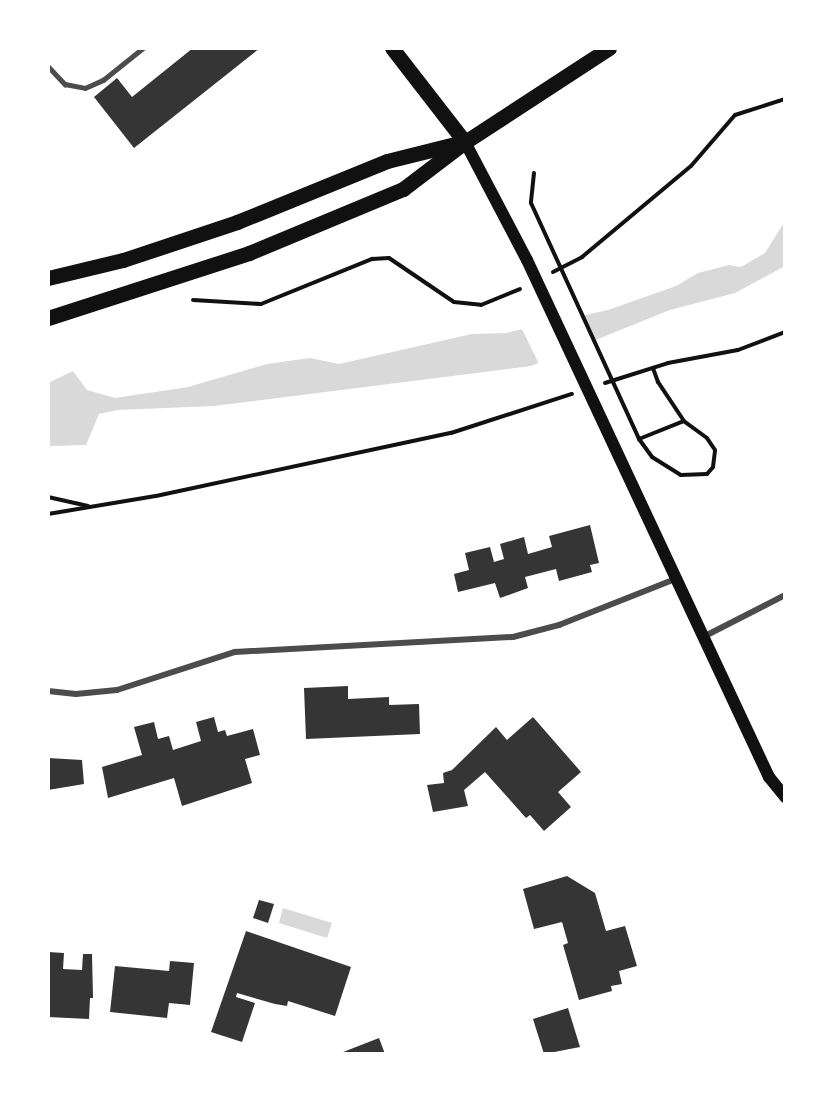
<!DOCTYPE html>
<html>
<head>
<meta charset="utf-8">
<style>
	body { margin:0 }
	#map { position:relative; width:833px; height:1102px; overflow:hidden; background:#fff; font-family:"Playfair Display",serif }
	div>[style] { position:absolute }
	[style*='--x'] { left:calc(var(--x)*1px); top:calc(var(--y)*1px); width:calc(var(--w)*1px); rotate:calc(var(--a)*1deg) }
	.water>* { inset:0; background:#d9d9d9 }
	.pier>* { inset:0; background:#fff }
	.building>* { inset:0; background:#353535 }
	.path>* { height:4px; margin:-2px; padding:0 2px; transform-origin:2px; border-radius:2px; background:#111 }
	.service>* { height:4.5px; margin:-2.25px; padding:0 2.25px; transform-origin:2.25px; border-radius:2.25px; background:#4c4c4c }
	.minor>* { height:6px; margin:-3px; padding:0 3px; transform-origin:3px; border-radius:3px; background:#4c4c4c }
	.secondary>* { height:12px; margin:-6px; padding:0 6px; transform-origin:6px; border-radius:6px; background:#111 }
	.primary>* { height:15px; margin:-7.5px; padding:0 7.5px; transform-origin:7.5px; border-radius:7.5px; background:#111 }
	span { translate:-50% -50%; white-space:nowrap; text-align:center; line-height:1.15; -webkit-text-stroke:4.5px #fff; paint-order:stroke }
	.frame { position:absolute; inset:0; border:50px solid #fff; pointer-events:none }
</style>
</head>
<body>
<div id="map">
	<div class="water">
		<i style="clip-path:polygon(785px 221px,785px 266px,735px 293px,670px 310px,531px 366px,214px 406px,118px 410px,99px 414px,86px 445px,48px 446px,48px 383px,73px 371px,87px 390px,115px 398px,188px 387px,267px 364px,310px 358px,339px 364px,472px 334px,506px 333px,608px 310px,676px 286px,698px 273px,729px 265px,741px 267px,765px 253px)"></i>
		<i style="clip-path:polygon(283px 908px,332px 923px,327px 938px,279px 923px)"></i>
	</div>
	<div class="pier">
		<i style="clip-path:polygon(583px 313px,596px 344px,540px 366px,521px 327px)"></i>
	</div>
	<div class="building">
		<i style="clip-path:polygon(193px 48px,260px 48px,134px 148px,94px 97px,117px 78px,132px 97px)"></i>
		<i style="clip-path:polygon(590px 525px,599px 563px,590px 565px,592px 572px,559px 581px,556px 569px,525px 577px,528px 588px,500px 598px,495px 583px,458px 592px,454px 574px,469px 570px,465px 553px,490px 547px,494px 562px,504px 559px,500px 544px,524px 537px,528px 554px,552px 547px,549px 536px)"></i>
		<i style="clip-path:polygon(348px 686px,348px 699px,389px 697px,389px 705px,419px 704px,420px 734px,306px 739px,304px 688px)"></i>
		<i style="clip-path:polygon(214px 717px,218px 732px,225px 730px,227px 736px,253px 729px,260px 755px,245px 759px,252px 783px,182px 806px,174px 778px,108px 798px,102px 767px,142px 755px,134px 727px,154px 722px,158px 739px,169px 736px,173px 750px,201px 741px,196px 722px)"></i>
		<i style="clip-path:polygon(533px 717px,581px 772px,558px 792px,571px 807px,544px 831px,530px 815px,526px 818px,485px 772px,464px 790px,468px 806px,433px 812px,427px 785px,444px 783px,443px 773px,452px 770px,496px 727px,507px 740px)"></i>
		<i style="clip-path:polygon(48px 758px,82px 760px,84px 784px,48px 790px)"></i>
		<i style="clip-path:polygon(567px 876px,595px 893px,606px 931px,625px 926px,637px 966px,619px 971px,622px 984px,611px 986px,612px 991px,579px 1000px,563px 945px,568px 943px,562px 922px,534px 929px,523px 889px)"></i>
		<i style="clip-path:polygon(259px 900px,274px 904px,268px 923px,253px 918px)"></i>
		<i style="clip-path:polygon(246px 931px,351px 967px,335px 1016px,288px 1001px,287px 1006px,275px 1004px,237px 993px,236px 997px,255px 1003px,242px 1042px,211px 1032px)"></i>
		<i style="clip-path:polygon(48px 952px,64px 953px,63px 969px,82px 970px,83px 954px,92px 954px,93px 998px,90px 998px,89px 1019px,48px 1017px)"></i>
		<i style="clip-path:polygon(170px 961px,194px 963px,190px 1005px,169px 1003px,167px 1018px,110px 1012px,115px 966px,169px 971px)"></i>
		<i style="clip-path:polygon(568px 1008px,580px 1047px,544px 1054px,533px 1019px)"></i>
		<i style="clip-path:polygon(379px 1038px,385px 1054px,338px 1054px)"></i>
	</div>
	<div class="path">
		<i style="--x:534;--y:173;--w:30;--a:96"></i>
		<i style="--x:531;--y:203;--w:260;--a:65.4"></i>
		<i style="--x:639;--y:439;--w:22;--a:54"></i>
		<i style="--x:652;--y:457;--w:34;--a:32"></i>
		<i style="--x:681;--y:475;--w:26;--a:-2"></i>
		<i style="--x:707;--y:474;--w:9;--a:-49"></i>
		<i style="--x:713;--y:467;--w:17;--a:-83"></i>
		<i style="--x:715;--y:450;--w:14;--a:-124"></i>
		<i style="--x:707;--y:438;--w:29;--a:-144"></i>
		<i style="--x:684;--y:421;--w:47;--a:-123.7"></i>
		<i style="--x:658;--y:382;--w:15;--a:-110"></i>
		<i style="--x:553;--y:272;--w:33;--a:-27"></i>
		<i style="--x:582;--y:257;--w:142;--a:-39.9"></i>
		<i style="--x:691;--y:166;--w:67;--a:-49.2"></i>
		<i style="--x:735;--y:115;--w:52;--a:-17.7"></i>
		<i style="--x:193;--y:300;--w:68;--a:3.4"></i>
		<i style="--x:261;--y:304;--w:120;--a:-22.1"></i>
		<i style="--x:372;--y:259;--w:17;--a:-3"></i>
		<i style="--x:389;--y:258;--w:78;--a:34.1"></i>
		<i style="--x:454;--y:302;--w:27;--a:6"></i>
		<i style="--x:481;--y:305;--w:42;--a:-22.3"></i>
		<i style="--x:605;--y:383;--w:66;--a:-17.6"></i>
		<i style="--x:668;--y:363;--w:71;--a:-10.5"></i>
		<i style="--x:738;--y:350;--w:50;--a:-21"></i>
		<i style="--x:639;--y:439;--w:48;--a:-21.8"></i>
		<i style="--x:48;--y:497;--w:41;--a:12.7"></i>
		<i style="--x:48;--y:514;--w:109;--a:-9.5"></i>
		<i style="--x:156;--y:496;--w:302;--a:-12.1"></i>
		<i style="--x:451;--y:433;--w:127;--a:-17.9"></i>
	</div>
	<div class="service">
		<i style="--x:48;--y:66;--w:25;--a:47"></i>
		<i style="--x:65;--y:84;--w:20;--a:11"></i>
		<i style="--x:85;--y:88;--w:20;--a:-24"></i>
		<i style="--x:103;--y:80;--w:51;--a:-38.7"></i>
	</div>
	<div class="minor">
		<i style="--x:703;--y:637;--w:92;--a:-27.1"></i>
		<i style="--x:48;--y:691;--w:28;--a:6"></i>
		<i style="--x:76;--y:694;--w:41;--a:-5.6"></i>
		<i style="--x:117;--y:690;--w:124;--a:-17.9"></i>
		<i style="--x:235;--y:652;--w:278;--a:-3.1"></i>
		<i style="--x:513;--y:637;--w:48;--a:-14.6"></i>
		<i style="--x:559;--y:625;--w:125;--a:-21.6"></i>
	</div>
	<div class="secondary">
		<i style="--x:465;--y:142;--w:133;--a:62.3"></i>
		<i style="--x:527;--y:260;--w:571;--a:64.92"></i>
		<i style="--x:769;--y:777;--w:26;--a:51"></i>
	</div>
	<div class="primary">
		<i style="--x:392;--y:48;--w:119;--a:52.2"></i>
		<i style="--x:48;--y:278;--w:77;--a:-13.5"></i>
		<i style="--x:123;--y:260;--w:120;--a:-18.4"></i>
		<i style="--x:237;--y:222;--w:162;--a:-22.1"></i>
		<i style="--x:387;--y:161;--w:74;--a:-14"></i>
		<i style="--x:48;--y:318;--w:211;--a:-17.9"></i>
		<i style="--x:249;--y:253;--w:167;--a:-22.6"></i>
		<i style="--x:403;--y:189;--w:78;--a:-37.2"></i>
		<i style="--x:465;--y:142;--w:172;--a:-33.1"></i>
	</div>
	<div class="frame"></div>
</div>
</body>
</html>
